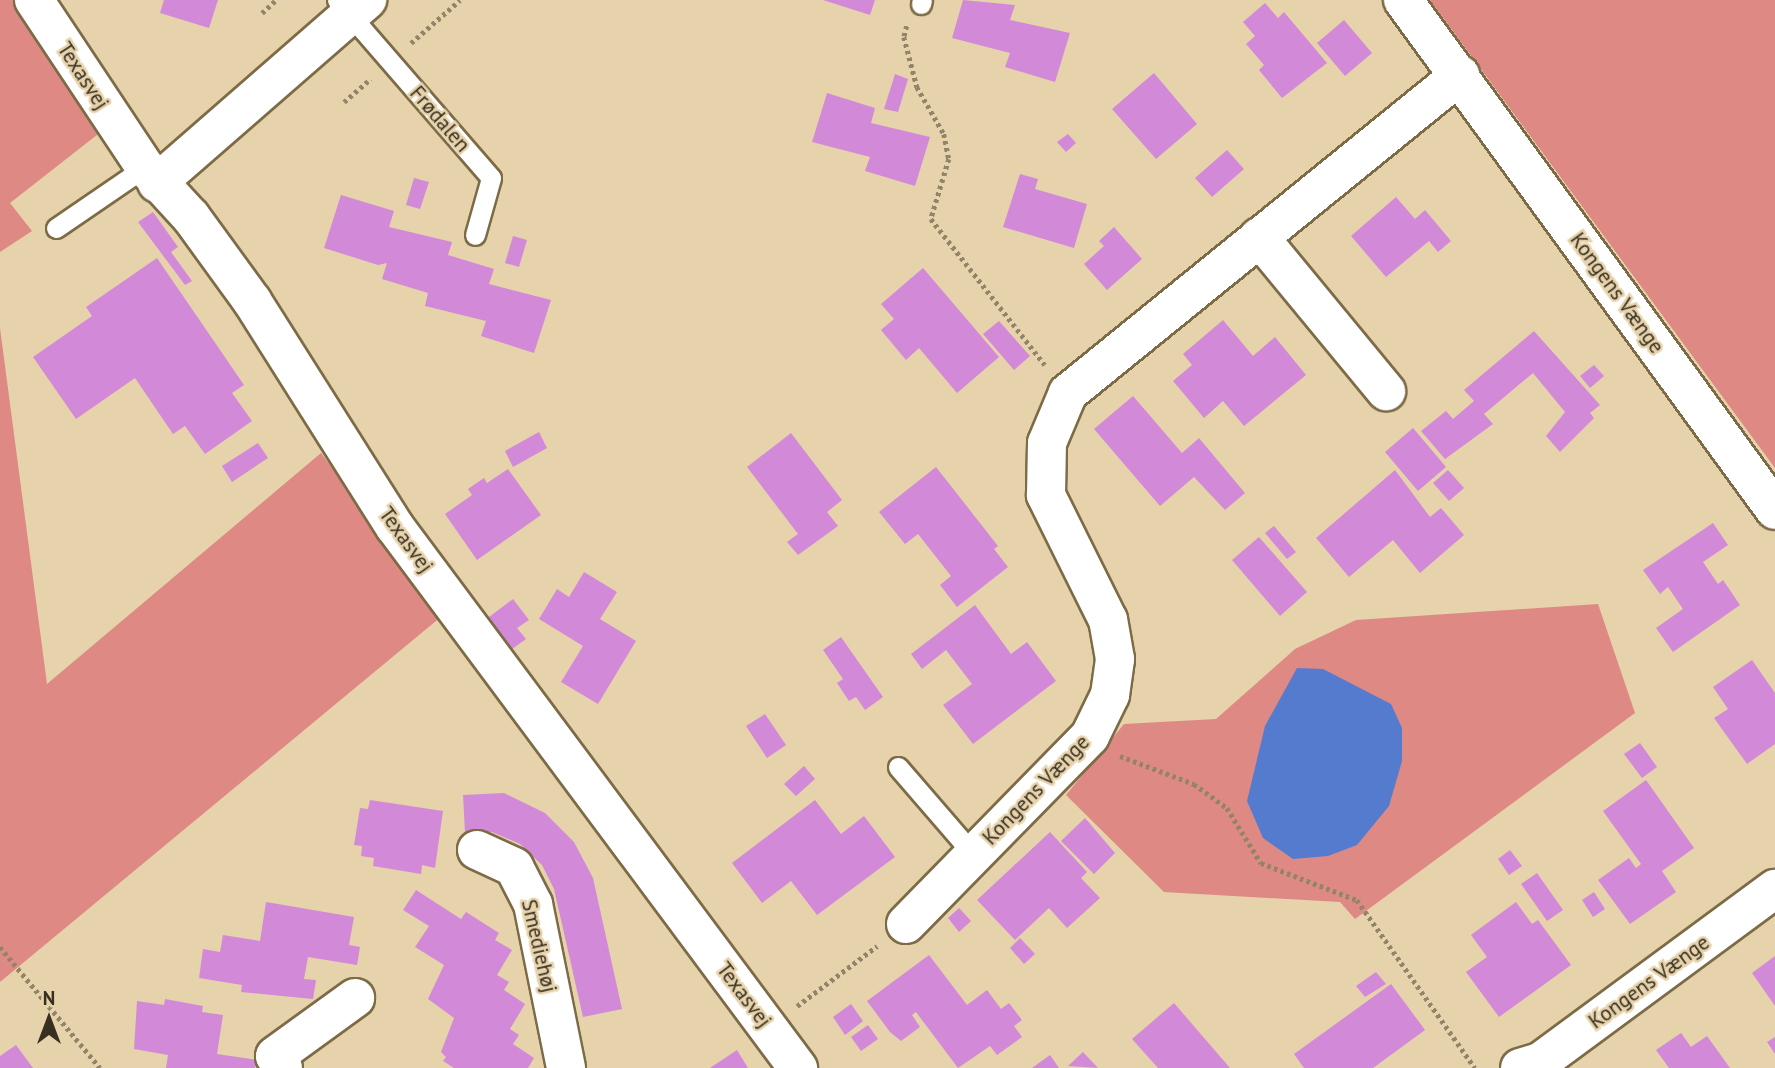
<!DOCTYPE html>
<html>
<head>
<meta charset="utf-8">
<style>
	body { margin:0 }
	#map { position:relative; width:1775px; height:1068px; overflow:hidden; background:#e6d2ab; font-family:"PT Sans",sans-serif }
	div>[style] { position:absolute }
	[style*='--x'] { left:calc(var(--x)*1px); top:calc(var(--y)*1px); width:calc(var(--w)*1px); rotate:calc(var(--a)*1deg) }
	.green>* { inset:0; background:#de8983 }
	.water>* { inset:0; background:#557bce }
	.building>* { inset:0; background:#d28ad8 }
	.path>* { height:4.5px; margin-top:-2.25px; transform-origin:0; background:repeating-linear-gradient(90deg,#928468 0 3.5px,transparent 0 7px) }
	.roads { filter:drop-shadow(2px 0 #7d6b47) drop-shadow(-2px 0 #7d6b47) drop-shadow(0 2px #7d6b47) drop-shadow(0 -2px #7d6b47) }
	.lane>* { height:19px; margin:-9.5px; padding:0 9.5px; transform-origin:9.5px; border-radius:9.5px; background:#fff }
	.street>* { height:38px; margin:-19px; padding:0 19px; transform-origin:19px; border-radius:19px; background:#fff }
	.secondary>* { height:38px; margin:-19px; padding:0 19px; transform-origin:19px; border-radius:19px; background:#fff }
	span { translate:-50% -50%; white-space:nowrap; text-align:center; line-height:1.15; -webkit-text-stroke:5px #e6d2ab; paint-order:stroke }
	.street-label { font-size:21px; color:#372f20 }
	.north { position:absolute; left:14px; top:984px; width:70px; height:70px; -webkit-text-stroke:5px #e6d2ab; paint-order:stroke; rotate:0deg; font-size:19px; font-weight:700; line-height:28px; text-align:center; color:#372f20 }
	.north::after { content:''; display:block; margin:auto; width:24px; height:32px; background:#372f20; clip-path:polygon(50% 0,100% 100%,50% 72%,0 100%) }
</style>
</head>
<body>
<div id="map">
	<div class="green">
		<i style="clip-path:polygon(0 0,15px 0,102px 131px,10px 203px,32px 231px,0 252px)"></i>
		<i style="clip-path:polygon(1430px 0,1775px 0,1775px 468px)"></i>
		<i style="clip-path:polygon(0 328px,47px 684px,321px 453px,442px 616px,0 982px)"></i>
		<i style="clip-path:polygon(1598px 604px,1635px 713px,1355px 919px,1340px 902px,1164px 892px,1066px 795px,1124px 724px,1216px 719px,1295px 649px,1356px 620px)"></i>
	</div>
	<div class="water">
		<i style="clip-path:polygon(1297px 668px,1323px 669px,1391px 704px,1402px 728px,1402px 761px,1389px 806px,1357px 845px,1328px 856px,1293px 859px,1263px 838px,1247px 801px,1265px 726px)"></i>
	</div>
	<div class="building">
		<i style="clip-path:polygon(164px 0,218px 0,209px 28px,160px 13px)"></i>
		<i style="clip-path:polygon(823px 0,875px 0,870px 15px)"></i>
		<i style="clip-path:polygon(963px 0,1015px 5px,1010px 20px,1070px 33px,1055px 82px,1005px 67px,1010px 53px,952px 38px)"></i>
		<i style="clip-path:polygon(1265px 3px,1278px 18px,1284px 12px,1327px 63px,1282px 98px,1259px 70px,1264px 65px,1246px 44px,1255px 36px,1243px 22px)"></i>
		<i style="clip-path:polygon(1344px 20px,1372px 53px,1345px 76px,1317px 43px)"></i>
		<i style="clip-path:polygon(1154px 73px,1197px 124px,1156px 159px,1112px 109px)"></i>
		<i style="clip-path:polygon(895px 74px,908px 79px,898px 112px,884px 109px)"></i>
		<i style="clip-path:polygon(827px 93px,875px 108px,871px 123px,930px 137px,915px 186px,865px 171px,870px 157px,812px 142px)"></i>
		<i style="clip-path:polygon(1068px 134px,1076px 143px,1066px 152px,1057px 142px)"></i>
		<i style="clip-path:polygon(1227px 150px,1244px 169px,1212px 197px,1195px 178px)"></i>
		<i style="clip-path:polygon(1020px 174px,1038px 179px,1035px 189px,1087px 204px,1074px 248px,1003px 227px)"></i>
		<i style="clip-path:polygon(414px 178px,429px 182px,420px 209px,406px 205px)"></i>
		<i style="clip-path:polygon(341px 195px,394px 211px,389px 227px,452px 242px,448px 255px,494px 269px,489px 284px,551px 300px,534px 353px,481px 336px,486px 321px,425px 306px,428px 293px,382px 279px,387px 263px,378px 265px,324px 248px)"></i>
		<i style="clip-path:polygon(1396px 197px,1415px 219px,1425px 210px,1451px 241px,1438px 252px,1429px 241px,1386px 277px,1351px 236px)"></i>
		<i style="clip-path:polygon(153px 212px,178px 247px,171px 252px,192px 281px,185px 285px,138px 222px)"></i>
		<i style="clip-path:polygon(1114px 227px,1142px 259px,1107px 290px,1084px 264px,1104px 246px,1099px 241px)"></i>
		<i style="clip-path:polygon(513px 236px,527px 240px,519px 267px,505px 263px)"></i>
		<i style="clip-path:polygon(157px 258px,244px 385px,232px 393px,252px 421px,205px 454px,185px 426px,173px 434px,135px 378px,76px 419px,33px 357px,92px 316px,86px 307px)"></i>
		<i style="clip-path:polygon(923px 268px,999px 357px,957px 393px,919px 348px,906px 360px,881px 330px,894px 319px,881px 304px)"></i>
		<i style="clip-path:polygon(1223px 320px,1253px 356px,1275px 337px,1306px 375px,1244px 426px,1223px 401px,1204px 418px,1173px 381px,1192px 365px,1183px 354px)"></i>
		<i style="clip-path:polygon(999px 321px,1030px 356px,1014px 370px,983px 334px)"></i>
		<i style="clip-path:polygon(1534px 331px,1600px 405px,1590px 413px,1594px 418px,1560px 452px,1546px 436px,1565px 412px,1533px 373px,1484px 414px,1493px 424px,1445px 459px,1421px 431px,1446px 411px,1453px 419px,1474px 401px,1464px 390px)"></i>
		<i style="clip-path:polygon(1594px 365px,1604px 376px,1590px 388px,1580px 376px)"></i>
		<i style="clip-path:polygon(1133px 396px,1182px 453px,1199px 438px,1245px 493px,1225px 510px,1194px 477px,1160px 506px,1094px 429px)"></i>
		<i style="clip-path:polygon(1413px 428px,1446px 467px,1418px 491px,1385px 452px)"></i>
		<i style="clip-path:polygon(539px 432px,547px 448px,513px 467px,505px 451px)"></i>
		<i style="clip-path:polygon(791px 433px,842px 500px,827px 512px,838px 526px,798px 555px,787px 542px,798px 534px,747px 467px)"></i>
		<i style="clip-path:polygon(258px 443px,268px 458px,232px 482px,222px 466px)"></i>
		<i style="clip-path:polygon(936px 467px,998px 546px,994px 549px,1008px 567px,957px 607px,940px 585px,951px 576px,918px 534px,905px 544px,879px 512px)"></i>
		<i style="clip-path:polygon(508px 469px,541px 515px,477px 560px,445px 514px,472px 495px,468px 489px,484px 478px,487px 483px)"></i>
		<i style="clip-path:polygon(1395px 470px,1430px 517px,1441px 508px,1464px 535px,1420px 573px,1393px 540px,1349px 577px,1316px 538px)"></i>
		<i style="clip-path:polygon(1448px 470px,1464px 488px,1449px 501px,1433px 483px)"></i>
		<i style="clip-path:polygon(1713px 523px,1728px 545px,1703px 562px,1718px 584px,1723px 580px,1740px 605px,1673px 652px,1656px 628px,1683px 609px,1668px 587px,1660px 594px,1643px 570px)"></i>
		<i style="clip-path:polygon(1274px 526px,1296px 552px,1287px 559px,1265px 533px)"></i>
		<i style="clip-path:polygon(1259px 537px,1307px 592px,1280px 616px,1232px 560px)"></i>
		<i style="clip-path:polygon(584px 572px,617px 592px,600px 619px,636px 641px,598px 704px,561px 682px,583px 646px,539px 619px,557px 589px,569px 597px)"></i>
		<i style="clip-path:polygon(513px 599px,529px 620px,517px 628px,526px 639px,504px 655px,481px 623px)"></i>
		<i style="clip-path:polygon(975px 605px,1011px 654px,1027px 642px,1056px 681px,973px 744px,943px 705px,972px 684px,946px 650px,922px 669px,911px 654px)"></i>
		<i style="clip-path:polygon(841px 637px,883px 697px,865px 710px,856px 697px,849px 701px,837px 683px,843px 679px,823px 650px)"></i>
		<i style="clip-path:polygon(1752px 660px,1775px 693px,1775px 744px,1747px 764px,1714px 718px,1728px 709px,1713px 687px)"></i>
		<i style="clip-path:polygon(765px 714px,786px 745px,767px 758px,746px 726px)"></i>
		<i style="clip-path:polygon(1640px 743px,1657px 767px,1642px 778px,1624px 754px)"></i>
		<i style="clip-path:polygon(804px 766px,815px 779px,796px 796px,784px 784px)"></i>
		<i style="clip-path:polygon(1646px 780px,1694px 848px,1662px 871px,1676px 892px,1630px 924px,1598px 880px,1629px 858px,1636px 868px,1641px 864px,1603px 811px)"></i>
		<i style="clip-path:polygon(504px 793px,545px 813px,574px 842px,593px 878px,622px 1009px,583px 1017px,554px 889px,542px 865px,520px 844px,492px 832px,465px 833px,463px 795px)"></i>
		<i style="clip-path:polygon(370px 800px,443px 811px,435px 868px,422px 865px,421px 874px,373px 866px,374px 858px,361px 856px,362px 846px,354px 845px,360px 808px,368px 809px)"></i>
		<i style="clip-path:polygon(815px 800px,841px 834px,864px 816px,895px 857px,817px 915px,791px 881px,762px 903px,732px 863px)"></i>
		<i style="clip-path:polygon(1085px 818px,1115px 853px,1094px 874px,1061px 841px)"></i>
		<i style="clip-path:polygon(1050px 832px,1087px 872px,1081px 878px,1100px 898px,1067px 928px,1049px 908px,1015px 940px,977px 900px)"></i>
		<i style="clip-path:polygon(1510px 850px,1522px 866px,1509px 875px,1498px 859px)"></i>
		<i style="clip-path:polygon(1537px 873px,1563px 910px,1547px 921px,1521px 884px)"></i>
		<i style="clip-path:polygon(416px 890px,461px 919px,466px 912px,499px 933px,495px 940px,512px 950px,497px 975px,509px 982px,504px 990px,525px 1004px,510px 1029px,519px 1035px,513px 1044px,534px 1058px,528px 1068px,454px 1068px,443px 1061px,446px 1057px,441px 1052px,454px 1018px,428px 999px,444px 965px,415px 947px,429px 926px,403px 910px)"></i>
		<i style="clip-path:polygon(1594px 892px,1605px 909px,1593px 917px,1582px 900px)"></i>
		<i style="clip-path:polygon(266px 902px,354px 917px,349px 945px,360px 947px,357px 965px,308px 957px,304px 979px,316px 980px,313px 999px,241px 992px,242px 985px,199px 978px,203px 949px,220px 952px,223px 935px,260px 941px)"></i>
		<i style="clip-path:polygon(1516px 902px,1532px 924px,1538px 920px,1571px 965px,1499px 1017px,1466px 972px,1487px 957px,1471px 935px)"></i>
		<i style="clip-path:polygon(959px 908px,971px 921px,959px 932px,948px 918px)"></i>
		<i style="clip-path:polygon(1020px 938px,1035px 954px,1024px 964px,1010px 948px)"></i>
		<i style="clip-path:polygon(929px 955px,967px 1005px,987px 990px,1001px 1009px,1009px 1003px,1022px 1020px,1014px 1026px,1022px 1037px,997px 1055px,990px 1046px,958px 1068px,916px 1012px,912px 1015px,920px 1027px,901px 1041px,890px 1032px,867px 1001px)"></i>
		<i style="clip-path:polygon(1775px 956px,1775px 1006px,1752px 973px)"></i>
		<i style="clip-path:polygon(1376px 972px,1386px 984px,1365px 997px,1356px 986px)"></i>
		<i style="clip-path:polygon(1391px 984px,1425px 1030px,1373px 1068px,1304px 1068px,1294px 1054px)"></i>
		<i style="clip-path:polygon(165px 999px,203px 1006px,202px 1012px,223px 1015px,217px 1054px,257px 1060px,255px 1068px,166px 1068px,168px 1055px,134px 1049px,137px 1001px,164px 1005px)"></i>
		<i style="clip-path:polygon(1174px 1003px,1230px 1068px,1158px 1068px,1132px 1039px)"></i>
		<i style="clip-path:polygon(851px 1004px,863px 1021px,845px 1035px,833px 1017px)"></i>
		<i style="clip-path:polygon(868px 1025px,878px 1039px,861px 1051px,851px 1037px)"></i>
		<i style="clip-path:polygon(1681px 1033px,1691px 1047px,1707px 1036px,1730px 1068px,1669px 1068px,1656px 1050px)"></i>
		<i style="clip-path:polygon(1775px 1037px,1775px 1054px,1767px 1042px)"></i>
		<i style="clip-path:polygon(16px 1045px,33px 1068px,0 1068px,0 1056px)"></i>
		<i style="clip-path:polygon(737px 1050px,748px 1068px,710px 1068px)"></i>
		<i style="clip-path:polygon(1083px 1052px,1098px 1068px,1068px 1066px)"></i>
		<i style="clip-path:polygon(1050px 1055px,1059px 1068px,1032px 1068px)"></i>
	</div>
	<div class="path">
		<i style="--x:262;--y:13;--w:19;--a:-43"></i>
		<i style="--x:907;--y:26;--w:11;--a:105"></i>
		<i style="--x:904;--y:37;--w:52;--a:75.4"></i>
		<i style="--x:917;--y:87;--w:54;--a:60.1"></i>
		<i style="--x:944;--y:134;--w:25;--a:79"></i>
		<i style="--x:949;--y:159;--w:63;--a:106.7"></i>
		<i style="--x:931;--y:219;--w:185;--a:52"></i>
		<i style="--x:411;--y:43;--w:65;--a:-41.3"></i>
		<i style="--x:344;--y:102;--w:35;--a:-41"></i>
		<i style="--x:1120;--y:756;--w:79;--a:20.7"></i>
		<i style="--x:1194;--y:784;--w:41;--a:36"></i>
		<i style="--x:1227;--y:808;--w:65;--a:58.3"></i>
		<i style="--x:1261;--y:863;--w:103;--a:21.1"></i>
		<i style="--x:1357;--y:900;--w:205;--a:54.9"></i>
		<i style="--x:0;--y:947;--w:157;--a:50.4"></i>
		<i style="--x:797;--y:1006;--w:100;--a:-36.9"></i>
	</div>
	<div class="roads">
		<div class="lane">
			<i style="--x:337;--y:0;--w:235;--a:49.1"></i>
			<i style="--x:491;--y:178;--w:59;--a:105.7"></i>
			<i style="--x:921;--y:4;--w:4;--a:-76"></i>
			<i style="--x:56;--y:228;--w:108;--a:-34.4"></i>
			<i style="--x:898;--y:767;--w:116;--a:49.2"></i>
		</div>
		<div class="street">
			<i style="--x:34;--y:0;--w:201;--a:56.4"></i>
			<i style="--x:145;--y:167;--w:68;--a:47.4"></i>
			<i style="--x:191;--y:217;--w:104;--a:54"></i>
			<i style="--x:252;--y:301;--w:267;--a:57.7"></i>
			<i style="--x:395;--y:527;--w:675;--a:53.32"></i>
			<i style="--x:157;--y:183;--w:279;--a:-41.1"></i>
			<i style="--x:1259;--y:237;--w:200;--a:50.5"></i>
			<i style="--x:477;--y:850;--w:41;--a:24.7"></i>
			<i style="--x:514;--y:867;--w:42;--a:62.8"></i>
			<i style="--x:533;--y:904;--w:167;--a:78.6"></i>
			<i style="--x:906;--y:924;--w:263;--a:-45.6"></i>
			<i style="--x:1090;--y:736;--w:46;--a:-64"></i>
			<i style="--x:1110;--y:695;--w:36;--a:-82"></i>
			<i style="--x:1115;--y:659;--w:40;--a:-100"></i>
			<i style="--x:1108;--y:620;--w:140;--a:-116.4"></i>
			<i style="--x:1046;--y:495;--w:52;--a:-88.9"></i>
			<i style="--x:1047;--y:443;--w:54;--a:-67.2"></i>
			<i style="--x:1068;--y:393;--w:505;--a:-39.05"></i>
			<i style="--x:283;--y:1068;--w:14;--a:-124"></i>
			<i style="--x:275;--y:1056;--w:99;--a:-35.9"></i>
			<i style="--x:1520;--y:1068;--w:21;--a:-17"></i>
			<i style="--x:1540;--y:1062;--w:292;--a:-36.4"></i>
		</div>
		<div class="secondary">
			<i style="--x:1403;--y:0;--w:631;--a:53.89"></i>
		</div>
	</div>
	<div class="street-label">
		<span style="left:83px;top:76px;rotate:57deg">Texasvej</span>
		<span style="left:440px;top:119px;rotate:49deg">Frødalen</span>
		<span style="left:1617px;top:293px;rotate:54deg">Kongens Vænge</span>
		<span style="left:406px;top:540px;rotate:54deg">Texasvej</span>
		<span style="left:1036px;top:790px;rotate:-46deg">Kongens Vænge</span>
		<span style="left:539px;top:946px;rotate:77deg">Smediehøj</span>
		<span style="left:1649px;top:982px;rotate:-36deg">Kongens Vænge</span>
		<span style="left:744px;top:995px;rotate:53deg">Texasvej</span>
	</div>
	<div class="north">N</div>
</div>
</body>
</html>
